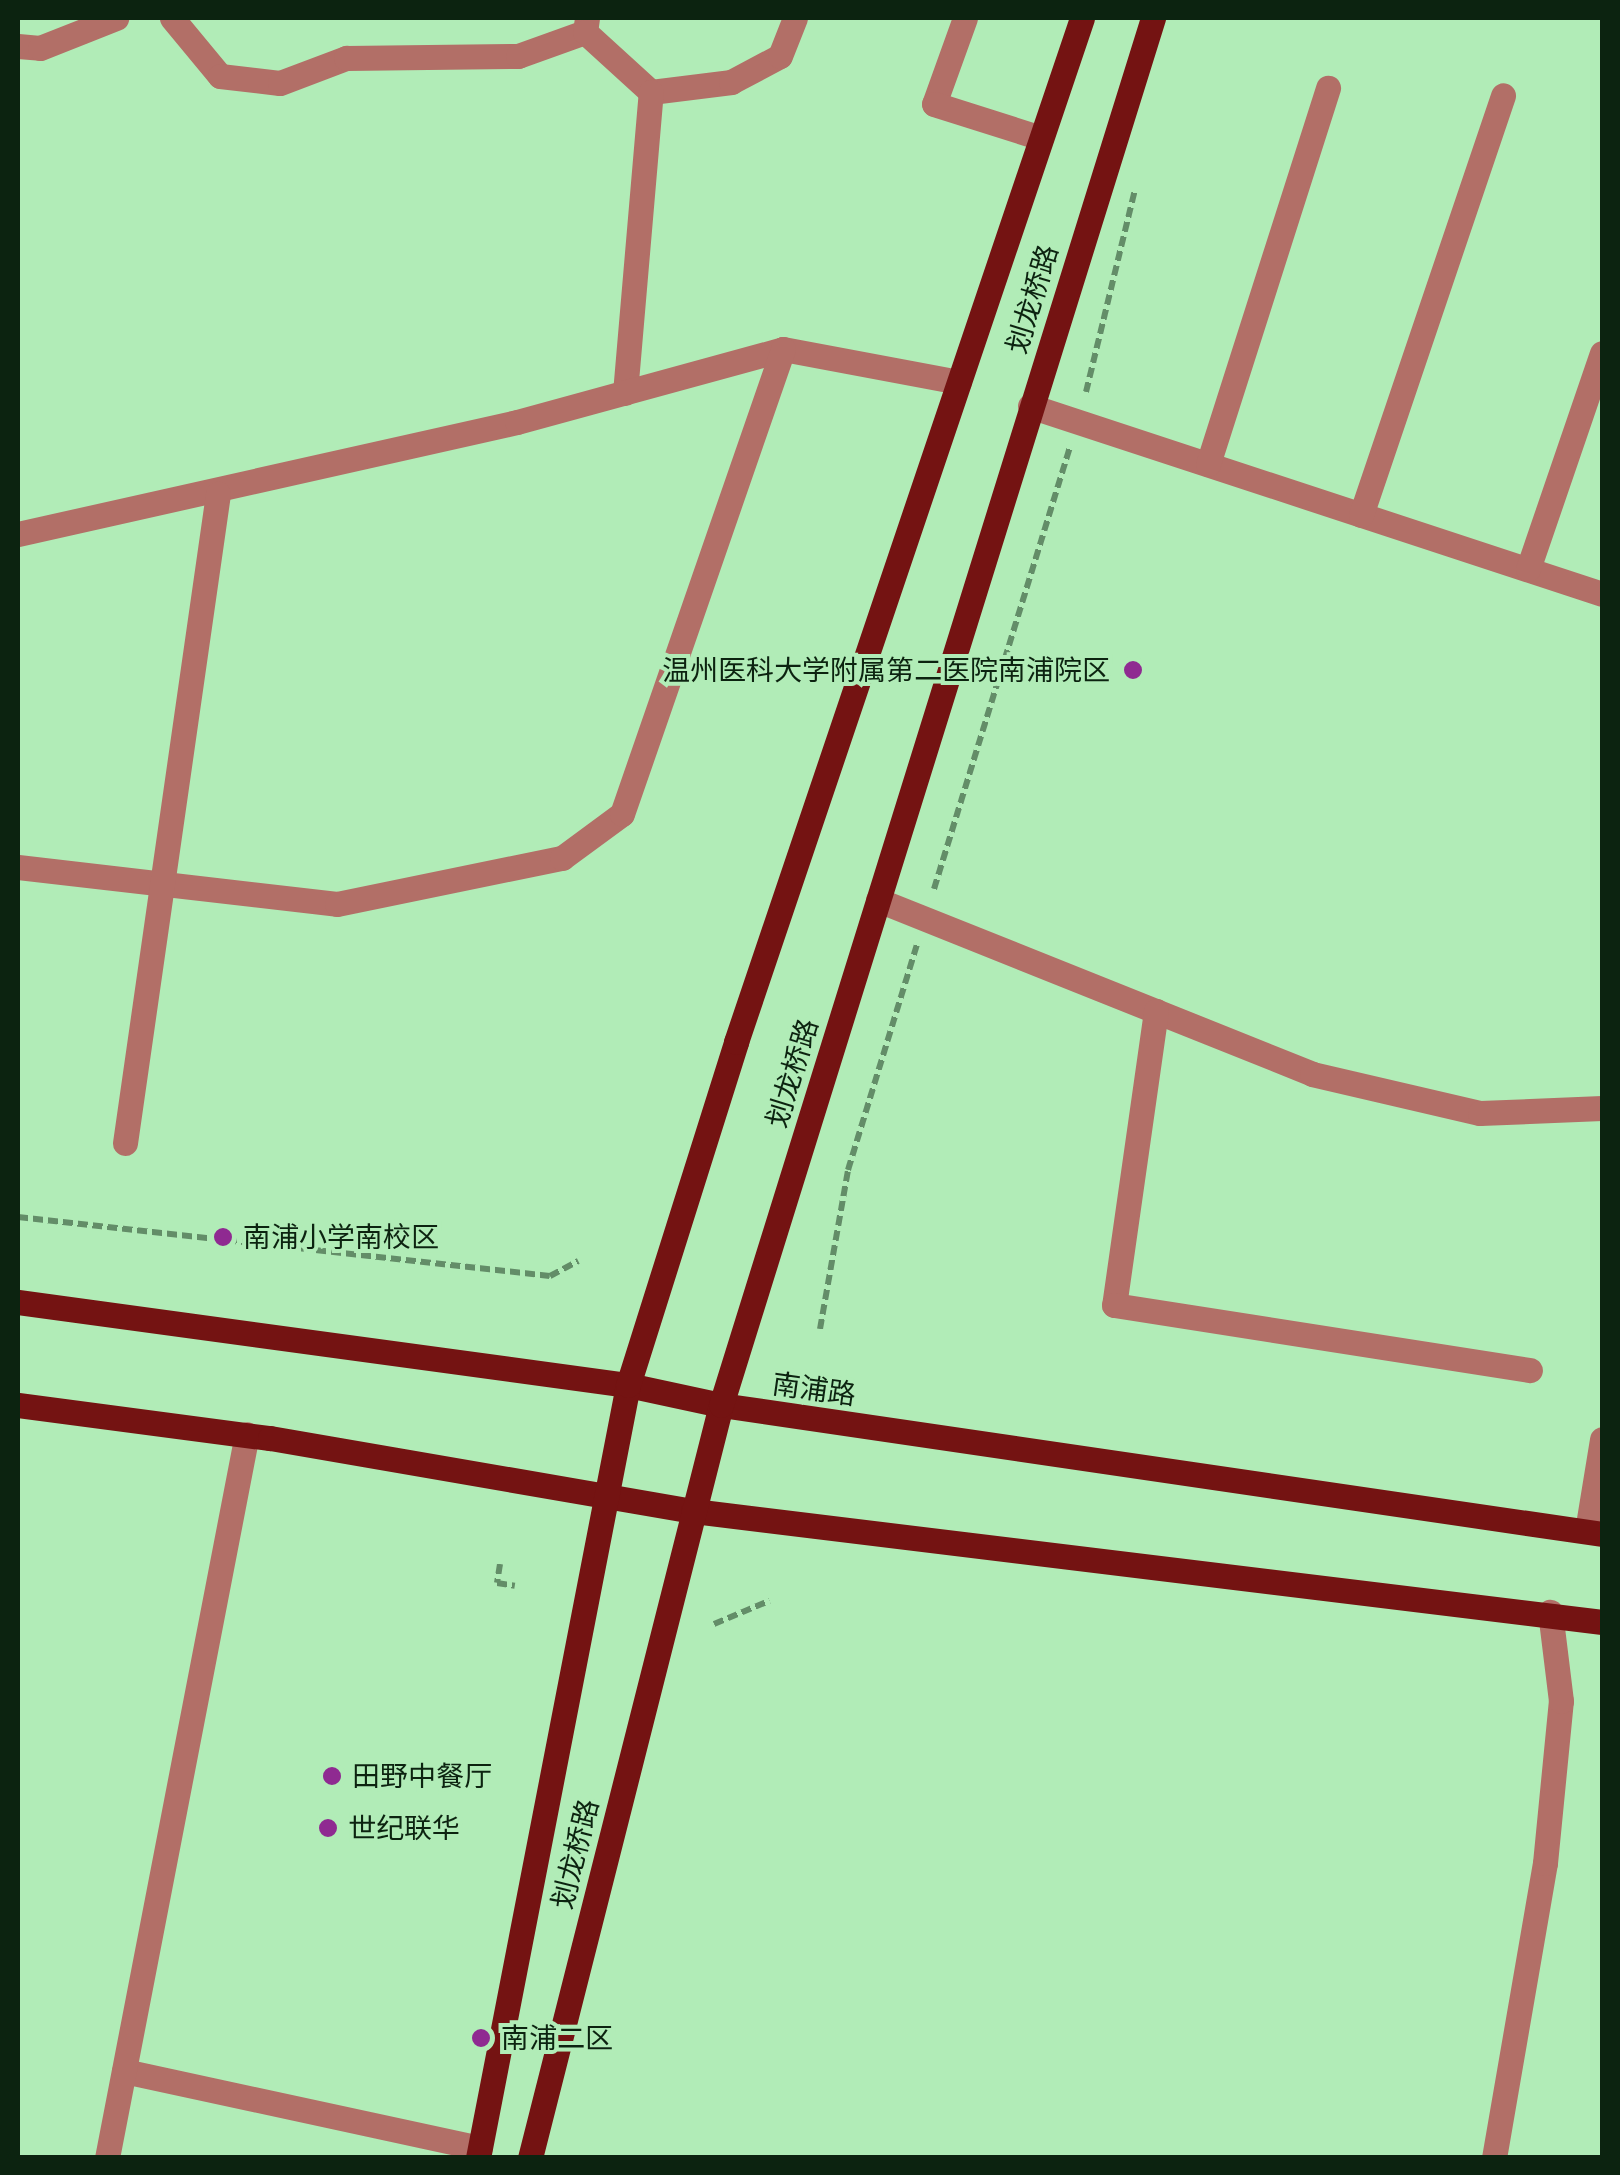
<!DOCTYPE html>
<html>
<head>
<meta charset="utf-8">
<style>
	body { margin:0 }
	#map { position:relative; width:1620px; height:2175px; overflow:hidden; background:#b1ecb7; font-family:"Asap Condensed","Noto Sans SC",sans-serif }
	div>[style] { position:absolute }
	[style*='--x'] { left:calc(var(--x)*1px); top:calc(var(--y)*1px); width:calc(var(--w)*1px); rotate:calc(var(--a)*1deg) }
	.path>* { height:6px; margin-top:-3px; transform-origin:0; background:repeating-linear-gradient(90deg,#638d68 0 10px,transparent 0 15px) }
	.minor>* { height:25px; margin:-12.5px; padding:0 12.5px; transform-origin:12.5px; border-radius:12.5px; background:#b26f67 }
	.major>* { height:25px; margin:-12.5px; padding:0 12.5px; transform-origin:12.5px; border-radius:12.5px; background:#741312 }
	.dots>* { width:28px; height:28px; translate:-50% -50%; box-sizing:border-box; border:5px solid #b1ecb7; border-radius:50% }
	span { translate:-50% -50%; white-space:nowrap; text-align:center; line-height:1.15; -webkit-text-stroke:8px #b1ecb7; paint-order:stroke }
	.street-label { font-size:28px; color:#0c2310 }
	.poi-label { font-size:28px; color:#0c2310 }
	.right { translate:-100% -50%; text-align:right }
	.left { translate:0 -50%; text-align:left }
	.frame { position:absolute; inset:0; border:20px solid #0c2310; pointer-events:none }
</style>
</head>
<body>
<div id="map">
	<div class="path">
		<i style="--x:1086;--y:392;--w:208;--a:-76.4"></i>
		<i style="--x:934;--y:889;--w:462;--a:-72.9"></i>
		<i style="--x:18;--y:1217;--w:535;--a:6.33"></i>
		<i style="--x:550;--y:1276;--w:32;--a:-28"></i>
		<i style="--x:820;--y:1329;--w:161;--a:-80"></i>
		<i style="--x:848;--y:1170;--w:236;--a:-73"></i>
		<i style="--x:500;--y:1564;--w:19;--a:99"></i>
		<i style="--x:497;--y:1583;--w:18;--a:9"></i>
		<i style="--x:714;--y:1624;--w:60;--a:-22.7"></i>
	</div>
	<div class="minor">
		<i style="--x:172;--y:18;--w:75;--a:50.4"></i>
		<i style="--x:220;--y:76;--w:60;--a:6.7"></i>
		<i style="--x:280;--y:83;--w:71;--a:-20.7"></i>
		<i style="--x:346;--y:58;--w:172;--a:-0.7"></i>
		<i style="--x:518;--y:56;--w:71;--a:-19.7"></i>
		<i style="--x:587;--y:18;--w:14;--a:98"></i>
		<i style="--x:585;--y:32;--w:89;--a:42.3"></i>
		<i style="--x:651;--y:92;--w:81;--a:-7.1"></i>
		<i style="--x:731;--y:82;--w:55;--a:-28"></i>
		<i style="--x:780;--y:56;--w:41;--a:-68.5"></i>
		<i style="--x:965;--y:18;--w:91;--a:109.8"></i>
		<i style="--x:934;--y:104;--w:112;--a:17.6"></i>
		<i style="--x:18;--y:46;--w:22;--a:5"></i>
		<i style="--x:40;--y:48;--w:82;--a:-21.5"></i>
		<i style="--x:625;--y:393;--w:302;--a:-85.1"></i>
		<i style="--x:1030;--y:406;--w:602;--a:18.19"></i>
		<i style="--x:1208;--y:464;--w:395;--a:-72.3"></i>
		<i style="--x:1361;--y:515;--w:443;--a:-71.3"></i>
		<i style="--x:18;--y:534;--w:511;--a:-12.65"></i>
		<i style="--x:517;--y:422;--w:276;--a:-15.3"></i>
		<i style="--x:783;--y:349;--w:179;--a:10.6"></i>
		<i style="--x:1528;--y:569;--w:228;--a:-71.1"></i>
		<i style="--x:18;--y:867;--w:321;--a:6.6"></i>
		<i style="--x:337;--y:904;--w:230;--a:-11.6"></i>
		<i style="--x:562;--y:858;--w:74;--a:-36.3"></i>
		<i style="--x:622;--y:814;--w:492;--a:-70.9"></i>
		<i style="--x:878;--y:900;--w:468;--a:21.8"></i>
		<i style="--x:1312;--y:1074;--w:172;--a:13.1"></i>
		<i style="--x:1480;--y:1113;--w:122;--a:-2.3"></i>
		<i style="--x:1156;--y:1011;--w:297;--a:98.1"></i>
		<i style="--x:1114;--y:1305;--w:421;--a:8.9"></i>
		<i style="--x:125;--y:1143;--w:656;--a:-81.85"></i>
		<i style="--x:1587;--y:1531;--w:93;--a:-80.7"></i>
		<i style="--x:124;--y:2071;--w:364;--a:12.2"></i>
		<i style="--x:107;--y:2158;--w:737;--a:-79.06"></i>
		<i style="--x:1494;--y:2158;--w:299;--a:-80.2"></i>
		<i style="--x:1545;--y:1863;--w:163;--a:-84.4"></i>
		<i style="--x:1561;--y:1701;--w:90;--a:-97"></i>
	</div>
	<div class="major">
		<i style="--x:18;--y:1302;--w:616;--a:7.75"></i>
		<i style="--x:628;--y:1385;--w:95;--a:12.1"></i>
		<i style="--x:721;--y:1405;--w:890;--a:8.33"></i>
		<i style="--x:18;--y:1405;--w:254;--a:7.5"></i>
		<i style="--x:270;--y:1438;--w:429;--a:9.8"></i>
		<i style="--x:693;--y:1511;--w:916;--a:6.96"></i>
		<i style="--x:478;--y:2158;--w:787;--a:-79.02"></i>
		<i style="--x:628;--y:1385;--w:360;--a:-72.5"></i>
		<i style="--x:736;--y:1042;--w:1081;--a:-71.33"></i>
		<i style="--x:530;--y:2158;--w:777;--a:-75.77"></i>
		<i style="--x:721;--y:1405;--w:1453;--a:-72.7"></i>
	</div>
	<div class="dots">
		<i style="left:1133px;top:670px;background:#8f2a91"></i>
		<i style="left:223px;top:1237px;background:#8f2a91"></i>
		<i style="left:332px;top:1776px;background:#8f2a91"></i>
		<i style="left:328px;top:1828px;background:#8f2a91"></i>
		<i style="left:481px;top:2038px;background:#8f2a91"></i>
	</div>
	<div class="street-label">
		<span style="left:1032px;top:299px;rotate:-73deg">划龙桥路</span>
		<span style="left:792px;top:1073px;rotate:-73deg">划龙桥路</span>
		<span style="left:814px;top:1389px;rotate:8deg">南浦路</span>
		<span style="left:575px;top:1854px;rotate:-76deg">划龙桥路</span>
	</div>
	<div class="poi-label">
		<span class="right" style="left:1110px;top:670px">温州医科大学附属第二医院南浦院区</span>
		<span class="left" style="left:243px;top:1237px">南浦小学南校区</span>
		<span class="left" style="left:352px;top:1776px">田野中餐厅</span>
		<span class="left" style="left:348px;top:1828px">世纪联华</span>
		<span class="left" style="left:501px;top:2038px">南浦二区</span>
	</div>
	<div class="frame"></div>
</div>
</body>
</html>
